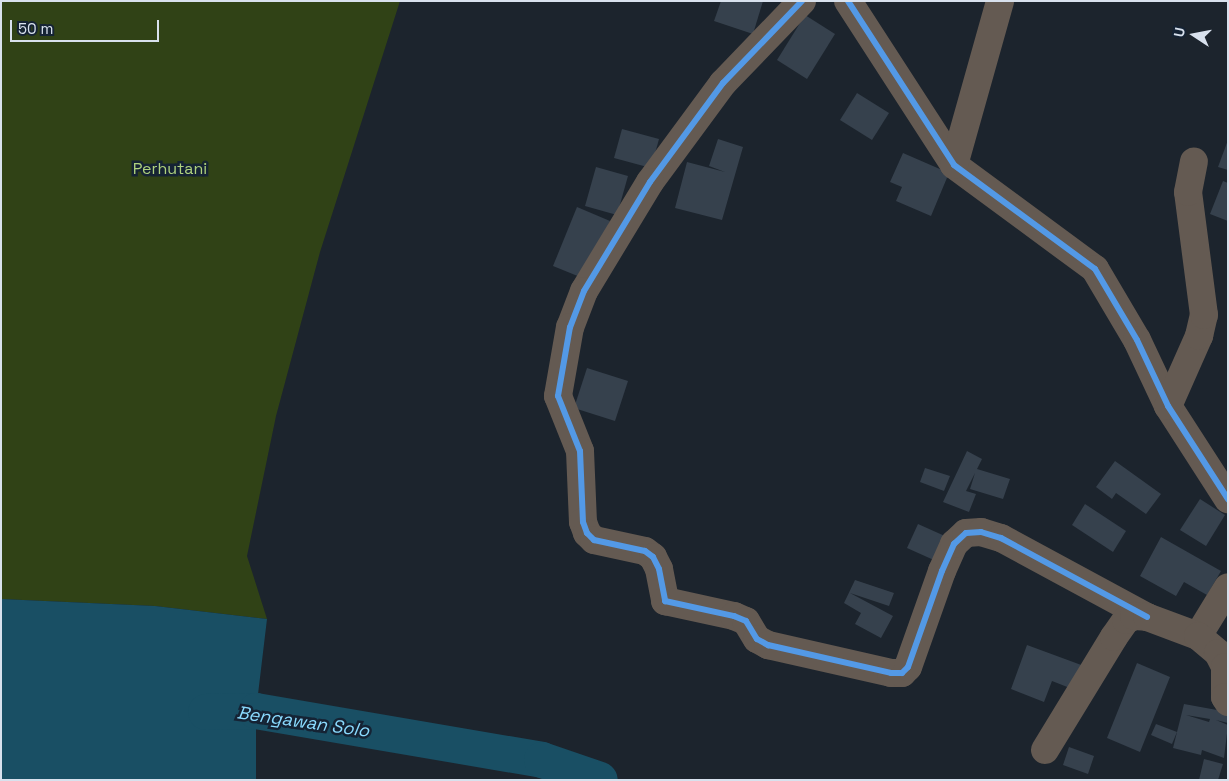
<!DOCTYPE html>
<html>
<head>
<meta charset="utf-8">
<style>
	body { margin:0 }
	#map { position:relative; width:1229px; height:781px; overflow:hidden; background:#1c242d; font-family:"Space Grotesk",sans-serif }
	div>[style] { position:absolute }
	[style*='--x'] { left:calc(var(--x)*1px); top:calc(var(--y)*1px); width:calc(var(--w)*1px); rotate:calc(var(--a)*1deg) }
	.green>* { inset:0; background:#304216 }
	.water>* { inset:0; background:#194f64 }
	.river>* { height:36px; margin:-18px; padding:0 18px; transform-origin:18px; border-radius:18px; background:#194f64 }
	.building>* { inset:0; background:#36414d }
	.minor>* { height:28px; margin:-14px; padding:0 14px; transform-origin:14px; border-radius:14px; background:#645a52 }
	.cycleway>* { height:6px; margin:-3px; padding:0 3px; transform-origin:3px; border-radius:3px; background:#5399e6 }
	span { translate:-50% -50%; white-space:nowrap; text-align:center; line-height:1.15; -webkit-text-stroke:5px #152334; paint-order:stroke }
	.park-label { font-size:16px; color:#afd27e }
	.water-label { font-size:18px; color:#8adafe; font-style:italic }
	.frame { position:absolute; inset:0; border:2px solid #d8e1ed; pointer-events:none }
	.north { position:absolute; left:1169px; top:10px; width:50px; height:50px; -webkit-text-stroke:4px #152334; paint-order:stroke; rotate:281deg; font-size:14px; font-weight:700; line-height:20px; text-align:center; color:#d8e1ed }
	.north::after { content:''; display:block; margin:auto; width:18px; height:22px; background:#d8e1ed; clip-path:polygon(50% 0,100% 100%,50% 72%,0 100%) }
	.scale { position:absolute; left:10px; top:20px; width:149px; height:22px; box-sizing:border-box; border:2px solid #d8e1ed; border-top:0; padding-left:6px; font-size:15px; line-height:18px; white-space:nowrap; color:#d8e1ed; -webkit-text-stroke:4px #152334; paint-order:stroke }
</style>
</head>
<body>
<div id="map">
	<div class="green">
		<i style="clip-path:polygon(1px 1px,400px 1px,320px 252px,276px 416px,247px 556px,267px 619px,155px 606px,1px 599px)"></i>
	</div>
	<div class="water">
		<i style="clip-path:polygon(1px 599px,155px 606px,267px 619px,256px 711px,256px 780px,1px 780px)"></i>
	</div>
	<div class="river">
		<i style="--x:206;--y:712;--w:50;--a:-1.1"></i>
		<i style="--x:256;--y:711;--w:290;--a:9.7"></i>
		<i style="--x:542;--y:760;--w:61;--a:19"></i>
	</div>
	<div class="building">
		<i style="clip-path:polygon(721px 1px,763px 1px,753px 34px,714px 21px)"></i>
		<i style="clip-path:polygon(805px 15px,835px 34px,807px 79px,777px 60px)"></i>
		<i style="clip-path:polygon(857px 93px,889px 113px,872px 140px,840px 120px)"></i>
		<i style="clip-path:polygon(622px 129px,659px 139px,651px 168px,614px 158px)"></i>
		<i style="clip-path:polygon(718px 139px,743px 147px,722px 220px,675px 208px,687px 162px,725px 172px,709px 166px)"></i>
		<i style="clip-path:polygon(1228px 140px,1228px 170px,1218px 167px)"></i>
		<i style="clip-path:polygon(903px 153px,949px 173px,931px 216px,896px 201px,902px 187px,890px 182px)"></i>
		<i style="clip-path:polygon(596px 167px,628px 176px,617px 215px,585px 206px)"></i>
		<i style="clip-path:polygon(1223px 181px,1228px 183px,1228px 221px,1210px 214px)"></i>
		<i style="clip-path:polygon(577px 207px,610px 221px,585px 279px,553px 266px)"></i>
		<i style="clip-path:polygon(587px 368px,628px 381px,615px 421px,574px 408px)"></i>
		<i style="clip-path:polygon(967px 451px,982px 459px,977px 469px,1010px 479px,1003px 499px,970px 489px,975px 473px,966px 491px,976px 494px,969px 512px,943px 502px)"></i>
		<i style="clip-path:polygon(1115px 461px,1161px 494px,1146px 514px,1116px 493px,1112px 499px,1096px 487px)"></i>
		<i style="clip-path:polygon(925px 468px,950px 476px,944px 491px,920px 482px)"></i>
		<i style="clip-path:polygon(1200px 499px,1225px 515px,1206px 546px,1180px 530px)"></i>
		<i style="clip-path:polygon(1085px 504px,1126px 531px,1113px 552px,1072px 525px)"></i>
		<i style="clip-path:polygon(918px 524px,947px 537px,936px 561px,907px 548px)"></i>
		<i style="clip-path:polygon(1161px 537px,1221px 571px,1207px 595px,1184px 582px,1176px 596px,1140px 576px)"></i>
		<i style="clip-path:polygon(855px 580px,894px 593px,889px 606px,850px 593px,893px 616px,881px 638px,855px 624px,861px 613px,844px 603px)"></i>
		<i style="clip-path:polygon(1027px 645px,1084px 666px,1075px 690px,1052px 681px,1044px 702px,1011px 689px)"></i>
		<i style="clip-path:polygon(1137px 663px,1170px 677px,1140px 752px,1107px 738px)"></i>
		<i style="clip-path:polygon(evenodd,1184px 704px,1228px 712px,1228px 723px,1216px 720px,1228px 725px,1224px 758px,1202px 750px,1201px 755px,1173px 748px,1184px 704px,1186px 715px,1210px 719px,1209px 722px,1186px 715px)"></i>
		<i style="clip-path:polygon(1156px 724px,1177px 732px,1172px 744px,1151px 735px)"></i>
		<i style="clip-path:polygon(1069px 747px,1094px 756px,1088px 774px,1063px 765px)"></i>
		<i style="clip-path:polygon(1204px 759px,1223px 764px,1218px 780px,1199px 780px)"></i>
	</div>
	<div class="minor">
		<i style="--x:802;--y:1;--w:114;--a:133.9"></i>
		<i style="--x:723;--y:83;--w:123;--a:126.4"></i>
		<i style="--x:650;--y:182;--w:127;--a:121.2"></i>
		<i style="--x:584;--y:291;--w:39;--a:111"></i>
		<i style="--x:570;--y:327;--w:70;--a:99.9"></i>
		<i style="--x:558;--y:396;--w:59;--a:68.2"></i>
		<i style="--x:580;--y:451;--w:71;--a:87.6"></i>
		<i style="--x:583;--y:522;--w:12;--a:70"></i>
		<i style="--x:587;--y:533;--w:10;--a:45"></i>
		<i style="--x:594;--y:540;--w:52;--a:12.2"></i>
		<i style="--x:645;--y:551;--w:10;--a:37"></i>
		<i style="--x:653;--y:557;--w:13;--a:63"></i>
		<i style="--x:659;--y:569;--w:33;--a:79"></i>
		<i style="--x:665;--y:601;--w:71;--a:12.3"></i>
		<i style="--x:734;--y:616;--w:13;--a:23"></i>
		<i style="--x:746;--y:621;--w:21;--a:59"></i>
		<i style="--x:757;--y:639;--w:13;--a:29"></i>
		<i style="--x:768;--y:645;--w:126;--a:12.8"></i>
		<i style="--x:891;--y:673;--w:11;--a:0"></i>
		<i style="--x:902;--y:673;--w:8;--a:-45"></i>
		<i style="--x:908;--y:667;--w:102;--a:-70.5"></i>
		<i style="--x:942;--y:571;--w:30;--a:-66"></i>
		<i style="--x:954;--y:544;--w:16;--a:-43"></i>
		<i style="--x:966;--y:533;--w:15;--a:-4"></i>
		<i style="--x:981;--y:532;--w:21;--a:17"></i>
		<i style="--x:1001;--y:538;--w:166;--a:28.4"></i>
		<i style="--x:848;--y:1;--w:195;--a:57.1"></i>
		<i style="--x:954;--y:165;--w:175;--a:36.4"></i>
		<i style="--x:1095;--y:269;--w:82;--a:59.4"></i>
		<i style="--x:1137;--y:340;--w:73;--a:64.8"></i>
		<i style="--x:1168;--y:406;--w:111;--a:57.2"></i>
		<i style="--x:954;--y:165;--w:170;--a:-74.3"></i>
		<i style="--x:1168;--y:406;--w:77;--a:-66.1"></i>
		<i style="--x:1199;--y:336;--w:22;--a:-77"></i>
		<i style="--x:1204;--y:315;--w:124;--a:-97.4"></i>
		<i style="--x:1188;--y:192;--w:31;--a:-79"></i>
		<i style="--x:1198;--y:636;--w:57;--a:-58.5"></i>
		<i style="--x:1045;--y:750;--w:132;--a:-58.6"></i>
		<i style="--x:1114;--y:637;--w:21;--a:-55"></i>
		<i style="--x:1126;--y:620;--w:9;--a:-27"></i>
		<i style="--x:1134;--y:616;--w:13;--a:4"></i>
		<i style="--x:1147;--y:617;--w:54;--a:20.4"></i>
		<i style="--x:1198;--y:636;--w:26;--a:40"></i>
		<i style="--x:1218;--y:653;--w:16;--a:63"></i>
		<i style="--x:1225;--y:667;--w:30;--a:90"></i>
		<i style="--x:1225;--y:697;--w:6;--a:59"></i>
	</div>
	<div class="cycleway">
		<i style="--x:802;--y:1;--w:114;--a:133.9"></i>
		<i style="--x:723;--y:83;--w:123;--a:126.4"></i>
		<i style="--x:650;--y:182;--w:127;--a:121.2"></i>
		<i style="--x:584;--y:291;--w:39;--a:111"></i>
		<i style="--x:570;--y:327;--w:70;--a:99.9"></i>
		<i style="--x:558;--y:396;--w:59;--a:68.2"></i>
		<i style="--x:580;--y:451;--w:71;--a:87.6"></i>
		<i style="--x:583;--y:522;--w:12;--a:70"></i>
		<i style="--x:587;--y:533;--w:10;--a:45"></i>
		<i style="--x:594;--y:540;--w:52;--a:12.2"></i>
		<i style="--x:645;--y:551;--w:10;--a:37"></i>
		<i style="--x:653;--y:557;--w:13;--a:63"></i>
		<i style="--x:659;--y:569;--w:33;--a:79"></i>
		<i style="--x:665;--y:601;--w:71;--a:12.3"></i>
		<i style="--x:734;--y:616;--w:13;--a:23"></i>
		<i style="--x:746;--y:621;--w:21;--a:59"></i>
		<i style="--x:757;--y:639;--w:13;--a:29"></i>
		<i style="--x:768;--y:645;--w:126;--a:12.8"></i>
		<i style="--x:891;--y:673;--w:11;--a:0"></i>
		<i style="--x:902;--y:673;--w:8;--a:-45"></i>
		<i style="--x:908;--y:667;--w:102;--a:-70.5"></i>
		<i style="--x:942;--y:571;--w:30;--a:-66"></i>
		<i style="--x:954;--y:544;--w:16;--a:-43"></i>
		<i style="--x:966;--y:533;--w:15;--a:-4"></i>
		<i style="--x:981;--y:532;--w:21;--a:17"></i>
		<i style="--x:1001;--y:538;--w:166;--a:28.4"></i>
		<i style="--x:848;--y:1;--w:195;--a:57.1"></i>
		<i style="--x:954;--y:165;--w:175;--a:36.4"></i>
		<i style="--x:1095;--y:269;--w:82;--a:59.4"></i>
		<i style="--x:1137;--y:340;--w:73;--a:64.8"></i>
		<i style="--x:1168;--y:406;--w:111;--a:57.2"></i>
	</div>
	<div class="park-label">
		<span style="left:170px;top:169px">Perhutani</span>
	</div>
	<div class="water-label">
		<span style="left:303px;top:722px;rotate:8deg">Bengawan Solo</span>
	</div>
	<div class="frame"></div>
	<div class="north">U</div>
	<div class="scale">50 m</div>
</div>
</body>
</html>
